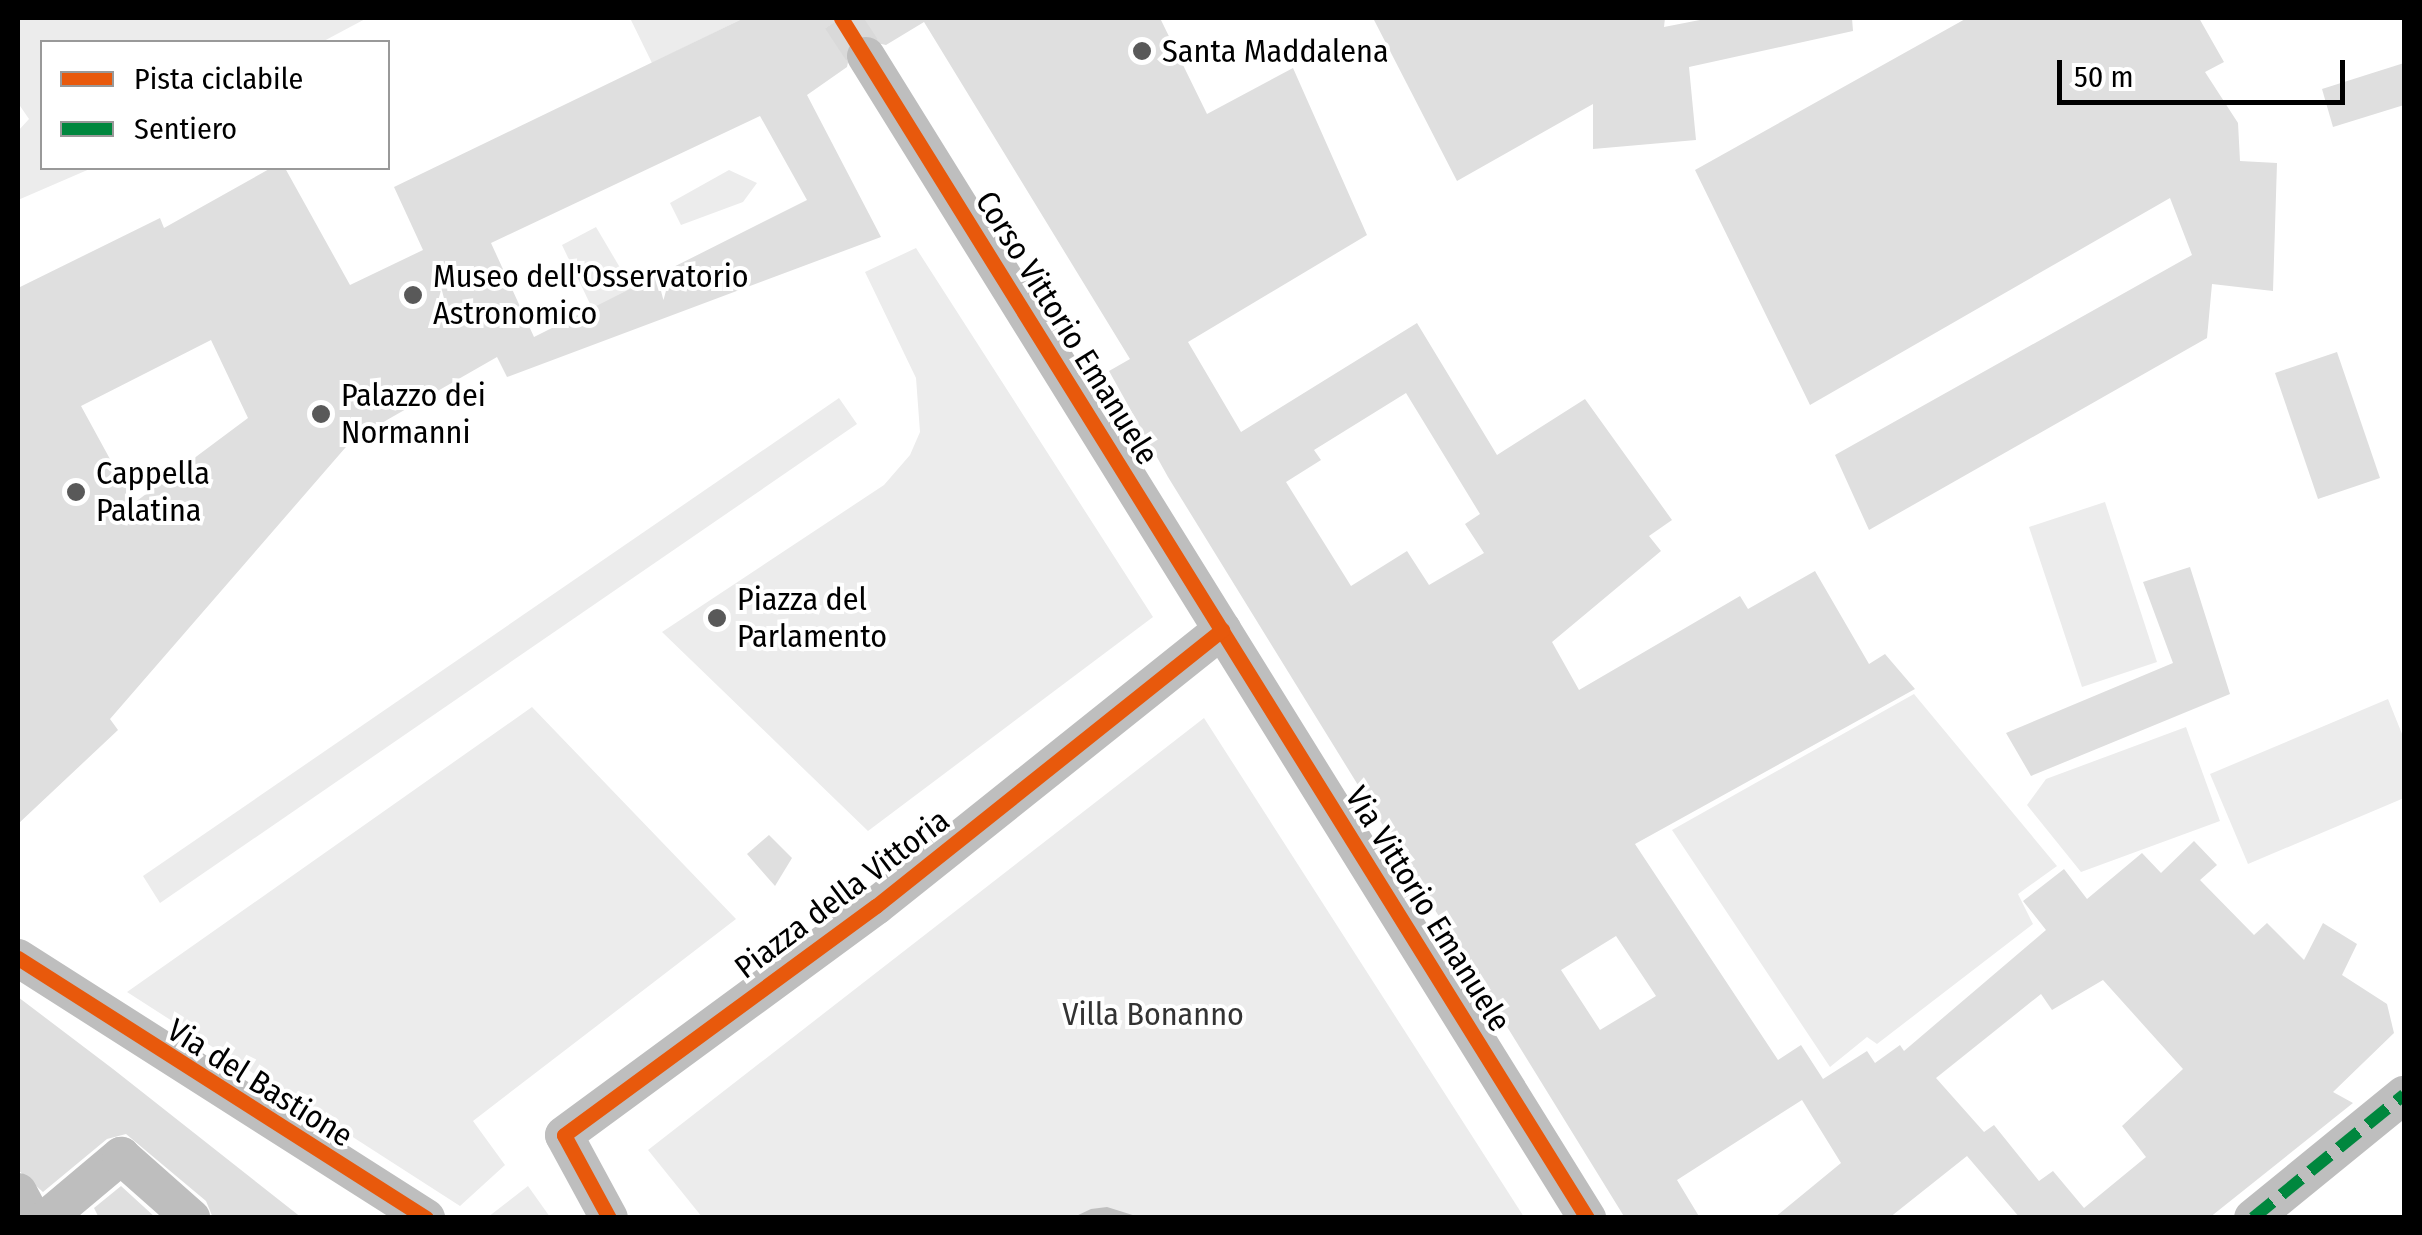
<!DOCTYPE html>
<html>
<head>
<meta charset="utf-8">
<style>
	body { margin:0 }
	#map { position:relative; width:2422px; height:1235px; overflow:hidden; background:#fff; font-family:"Fira Sans Condensed",sans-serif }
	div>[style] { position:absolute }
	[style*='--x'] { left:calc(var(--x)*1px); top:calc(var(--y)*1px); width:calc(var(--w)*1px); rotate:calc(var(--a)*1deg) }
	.green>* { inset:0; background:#ececec }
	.water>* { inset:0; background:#bfbfbf }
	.building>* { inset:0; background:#dfdfdf }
	.minor-tunnel>* { height:38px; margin-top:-19px; transform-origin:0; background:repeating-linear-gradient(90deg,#d9d9d9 0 38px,transparent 0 57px) }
	.minor>* { height:38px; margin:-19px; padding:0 19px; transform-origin:19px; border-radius:19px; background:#bebebe }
	.quiet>* { height:12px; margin-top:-6px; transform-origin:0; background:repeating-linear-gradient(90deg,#00873e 0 25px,transparent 0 37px) }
	.cycleway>* { height:15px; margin:-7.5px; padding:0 7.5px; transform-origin:7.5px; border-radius:7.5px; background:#e8590c }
	.dots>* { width:28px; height:28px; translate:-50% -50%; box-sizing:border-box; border:5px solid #fff; border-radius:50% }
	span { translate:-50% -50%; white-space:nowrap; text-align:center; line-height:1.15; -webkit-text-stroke:8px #fff; paint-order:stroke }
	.poi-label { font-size:32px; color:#000 }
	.left { translate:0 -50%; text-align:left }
	.street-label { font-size:32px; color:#000 }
	.park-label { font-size:32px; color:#333 }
	.frame { position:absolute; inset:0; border:20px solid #000; pointer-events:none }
	.legend { position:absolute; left:40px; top:40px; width:350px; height:130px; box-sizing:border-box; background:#fff; border:2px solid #999; margin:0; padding:12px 18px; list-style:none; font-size:30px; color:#000 }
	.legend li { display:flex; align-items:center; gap:20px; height:50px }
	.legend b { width:50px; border:2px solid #999 }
	.scale { position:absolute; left:2057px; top:60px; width:288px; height:45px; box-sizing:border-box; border:5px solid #000; border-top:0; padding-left:12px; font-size:30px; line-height:35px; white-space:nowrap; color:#000; -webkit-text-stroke:8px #fff; paint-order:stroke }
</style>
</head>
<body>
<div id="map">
	<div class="green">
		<i style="clip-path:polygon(18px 18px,367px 18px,322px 42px,42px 42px,42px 168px,92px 168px,18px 200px,18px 131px,29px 119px,18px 103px)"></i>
		<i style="clip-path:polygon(630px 18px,744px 18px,652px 63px)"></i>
		<i style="clip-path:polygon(729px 170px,757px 183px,743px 202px,681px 225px,670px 203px)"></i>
		<i style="clip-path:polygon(596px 227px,632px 288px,592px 308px,562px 245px)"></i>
		<i style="clip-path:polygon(916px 248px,1153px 617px,868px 831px,662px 632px,884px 485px,910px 455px,920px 432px,916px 378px,865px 272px)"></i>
		<i style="clip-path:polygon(839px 398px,857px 424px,160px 903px,143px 876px)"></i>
		<i style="clip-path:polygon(2105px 502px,2157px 662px,2082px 687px,2029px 527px)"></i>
		<i style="clip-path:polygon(1914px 694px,2057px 866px,2018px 894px,2033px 924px,1877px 1044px,1867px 1037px,1830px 1067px,1672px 830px)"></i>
		<i style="clip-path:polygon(2388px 699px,2404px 739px,2404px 798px,2248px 864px,2210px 774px)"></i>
		<i style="clip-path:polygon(532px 707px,736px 919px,473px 1121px,505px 1165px,460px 1206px,127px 992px)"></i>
		<i style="clip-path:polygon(1204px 718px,1524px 1217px,702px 1217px,648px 1150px)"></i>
		<i style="clip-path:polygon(2186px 727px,2220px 821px,2081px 872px,2027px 805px,2046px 779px)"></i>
		<i style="clip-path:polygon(528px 1186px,550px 1217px,488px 1217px)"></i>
	</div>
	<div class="water">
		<i style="clip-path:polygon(1107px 1207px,1139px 1217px,1074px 1217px,1091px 1209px)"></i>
	</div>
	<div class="building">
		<i style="clip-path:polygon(evenodd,744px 18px,1160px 18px,1207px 114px,1293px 68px,1367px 235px,1188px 342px,1241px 432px,1417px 323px,1497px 455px,1585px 399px,1672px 520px,1649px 536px,1661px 551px,1552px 642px,1579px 690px,1740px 596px,1748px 609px,1815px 571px,1869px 664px,1885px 654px,1915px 689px,1635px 844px,1778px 1060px,1801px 1045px,1823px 1079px,1867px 1051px,1875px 1063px,1900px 1045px,1904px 1051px,2046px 930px,2023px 901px,2064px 869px,2087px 899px,2142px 853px,2161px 873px,2194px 841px,2217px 865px,2200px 880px,2254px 935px,2267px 923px,2304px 960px,2323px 923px,2357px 944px,2342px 975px,2387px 1004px,2394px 1033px,2333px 1092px,2353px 1103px,2209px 1218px,2020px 1218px,1967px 1156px,1889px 1218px,1774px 1218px,1841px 1163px,1802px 1100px,1677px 1180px,1700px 1218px,1625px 1218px,1168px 477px,1109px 371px,1130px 359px,924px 22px,886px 45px,853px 38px,847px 67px,807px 95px,881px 237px,507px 377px,497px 357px,352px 440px,110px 719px,118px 730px,18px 824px,18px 288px,160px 218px,164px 228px,271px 168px,285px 168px,350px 285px,423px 250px,394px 187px,744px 18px,760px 116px,807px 200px,534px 337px,491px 243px,760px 116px,744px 18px,211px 340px,248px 418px,134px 503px,81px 406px,211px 340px,744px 18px,1406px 393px,1480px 514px,1465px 524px,1484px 553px,1429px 585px,1407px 551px,1351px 586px,1286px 482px,1321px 460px,1314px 450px,1406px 393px,744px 18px,1616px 936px,1656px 996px,1600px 1030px,1561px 970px,1616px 936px,744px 18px,2103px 980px,2183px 1069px,2122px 1126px,2146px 1157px,2084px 1208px,2053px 1171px,2039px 1181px,1994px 1125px,1984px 1132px,1936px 1078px,2041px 994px,2052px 1010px,2103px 980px)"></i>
		<i style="clip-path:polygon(1373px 18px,1665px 18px,1664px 27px,1710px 18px,1852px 18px,1853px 31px,1689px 67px,1696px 140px,1593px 149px,1593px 104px,1457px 181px)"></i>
		<i style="clip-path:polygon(1967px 18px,2199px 18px,2224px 62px,2205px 72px,2238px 123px,2240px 161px,2277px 163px,2273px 291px,2212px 284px,2207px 338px,1869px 530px,1835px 455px,2192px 255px,2170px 198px,1810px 405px,1695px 170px)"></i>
		<i style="clip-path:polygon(2404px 63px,2404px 105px,2333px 127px,2322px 89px)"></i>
		<i style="clip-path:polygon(2337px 352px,2380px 478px,2318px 499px,2275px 373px)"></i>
		<i style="clip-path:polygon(2190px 567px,2230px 694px,2031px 776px,2006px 733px,2173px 663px,2143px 582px)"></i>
		<i style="clip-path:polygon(769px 835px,792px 858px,775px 886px,747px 854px)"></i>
		<i style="clip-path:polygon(18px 997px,113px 1069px,302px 1218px,213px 1218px,206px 1201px,126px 1134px,107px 1139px,43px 1192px,18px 1170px)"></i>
		<i style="clip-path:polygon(121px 1186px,156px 1218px,99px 1218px,94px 1208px)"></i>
	</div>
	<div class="minor-tunnel">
		<i style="--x:841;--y:18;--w:45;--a:56.7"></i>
	</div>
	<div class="minor">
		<i style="--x:866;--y:56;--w:1368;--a:58.18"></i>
		<i style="--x:18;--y:958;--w:484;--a:32.5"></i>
		<i style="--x:18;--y:1192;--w:30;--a:62"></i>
		<i style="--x:47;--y:1218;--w:97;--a:-40"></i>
		<i style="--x:121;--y:1156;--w:94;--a:41.5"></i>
		<i style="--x:609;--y:1218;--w:94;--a:-118.5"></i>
		<i style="--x:564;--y:1135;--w:387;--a:-36.3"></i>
		<i style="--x:876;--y:906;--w:443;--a:-38.6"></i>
		<i style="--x:2253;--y:1218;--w:195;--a:-39.2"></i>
	</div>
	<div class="quiet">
		<i style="--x:2253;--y:1218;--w:195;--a:-39.2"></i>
	</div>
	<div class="cycleway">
		<i style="--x:841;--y:18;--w:1413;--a:58.13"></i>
		<i style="--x:18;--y:958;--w:484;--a:32.5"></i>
		<i style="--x:609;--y:1218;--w:94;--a:-118.5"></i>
		<i style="--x:564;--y:1135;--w:387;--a:-36.3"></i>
		<i style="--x:876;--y:906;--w:443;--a:-38.6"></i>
	</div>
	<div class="dots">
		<i style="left:1142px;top:51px;background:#595959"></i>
		<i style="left:413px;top:295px;background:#595959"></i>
		<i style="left:321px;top:414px;background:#595959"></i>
		<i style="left:76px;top:492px;background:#595959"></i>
		<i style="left:717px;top:618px;background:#595959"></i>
	</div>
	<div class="poi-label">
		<span class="left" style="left:1162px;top:51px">Santa Maddalena</span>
		<span class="left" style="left:433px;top:295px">Museo dell'Osservatorio<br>Astronomico</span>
		<span class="left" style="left:341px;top:414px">Palazzo dei<br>Normanni</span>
		<span class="left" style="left:96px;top:492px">Cappella<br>Palatina</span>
		<span class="left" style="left:737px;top:618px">Piazza del<br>Parlamento</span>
	</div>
	<div class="street-label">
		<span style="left:1067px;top:328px;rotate:58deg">Corso Vittorio Emanuele</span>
		<span style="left:842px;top:894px;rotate:-37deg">Piazza della Vittoria</span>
		<span style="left:1428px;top:909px;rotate:58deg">Via Vittorio Emanuele</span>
		<span style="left:260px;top:1083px;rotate:32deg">Via del Bastione</span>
	</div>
	<div class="park-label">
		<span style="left:1153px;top:1014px">Villa Bonanno</span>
	</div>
	<div class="frame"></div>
	<ul class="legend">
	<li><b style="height:12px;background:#e8590c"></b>Pista ciclabile</li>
	<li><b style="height:12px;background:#00873e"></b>Sentiero</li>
	</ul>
	<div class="scale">50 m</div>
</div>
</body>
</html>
